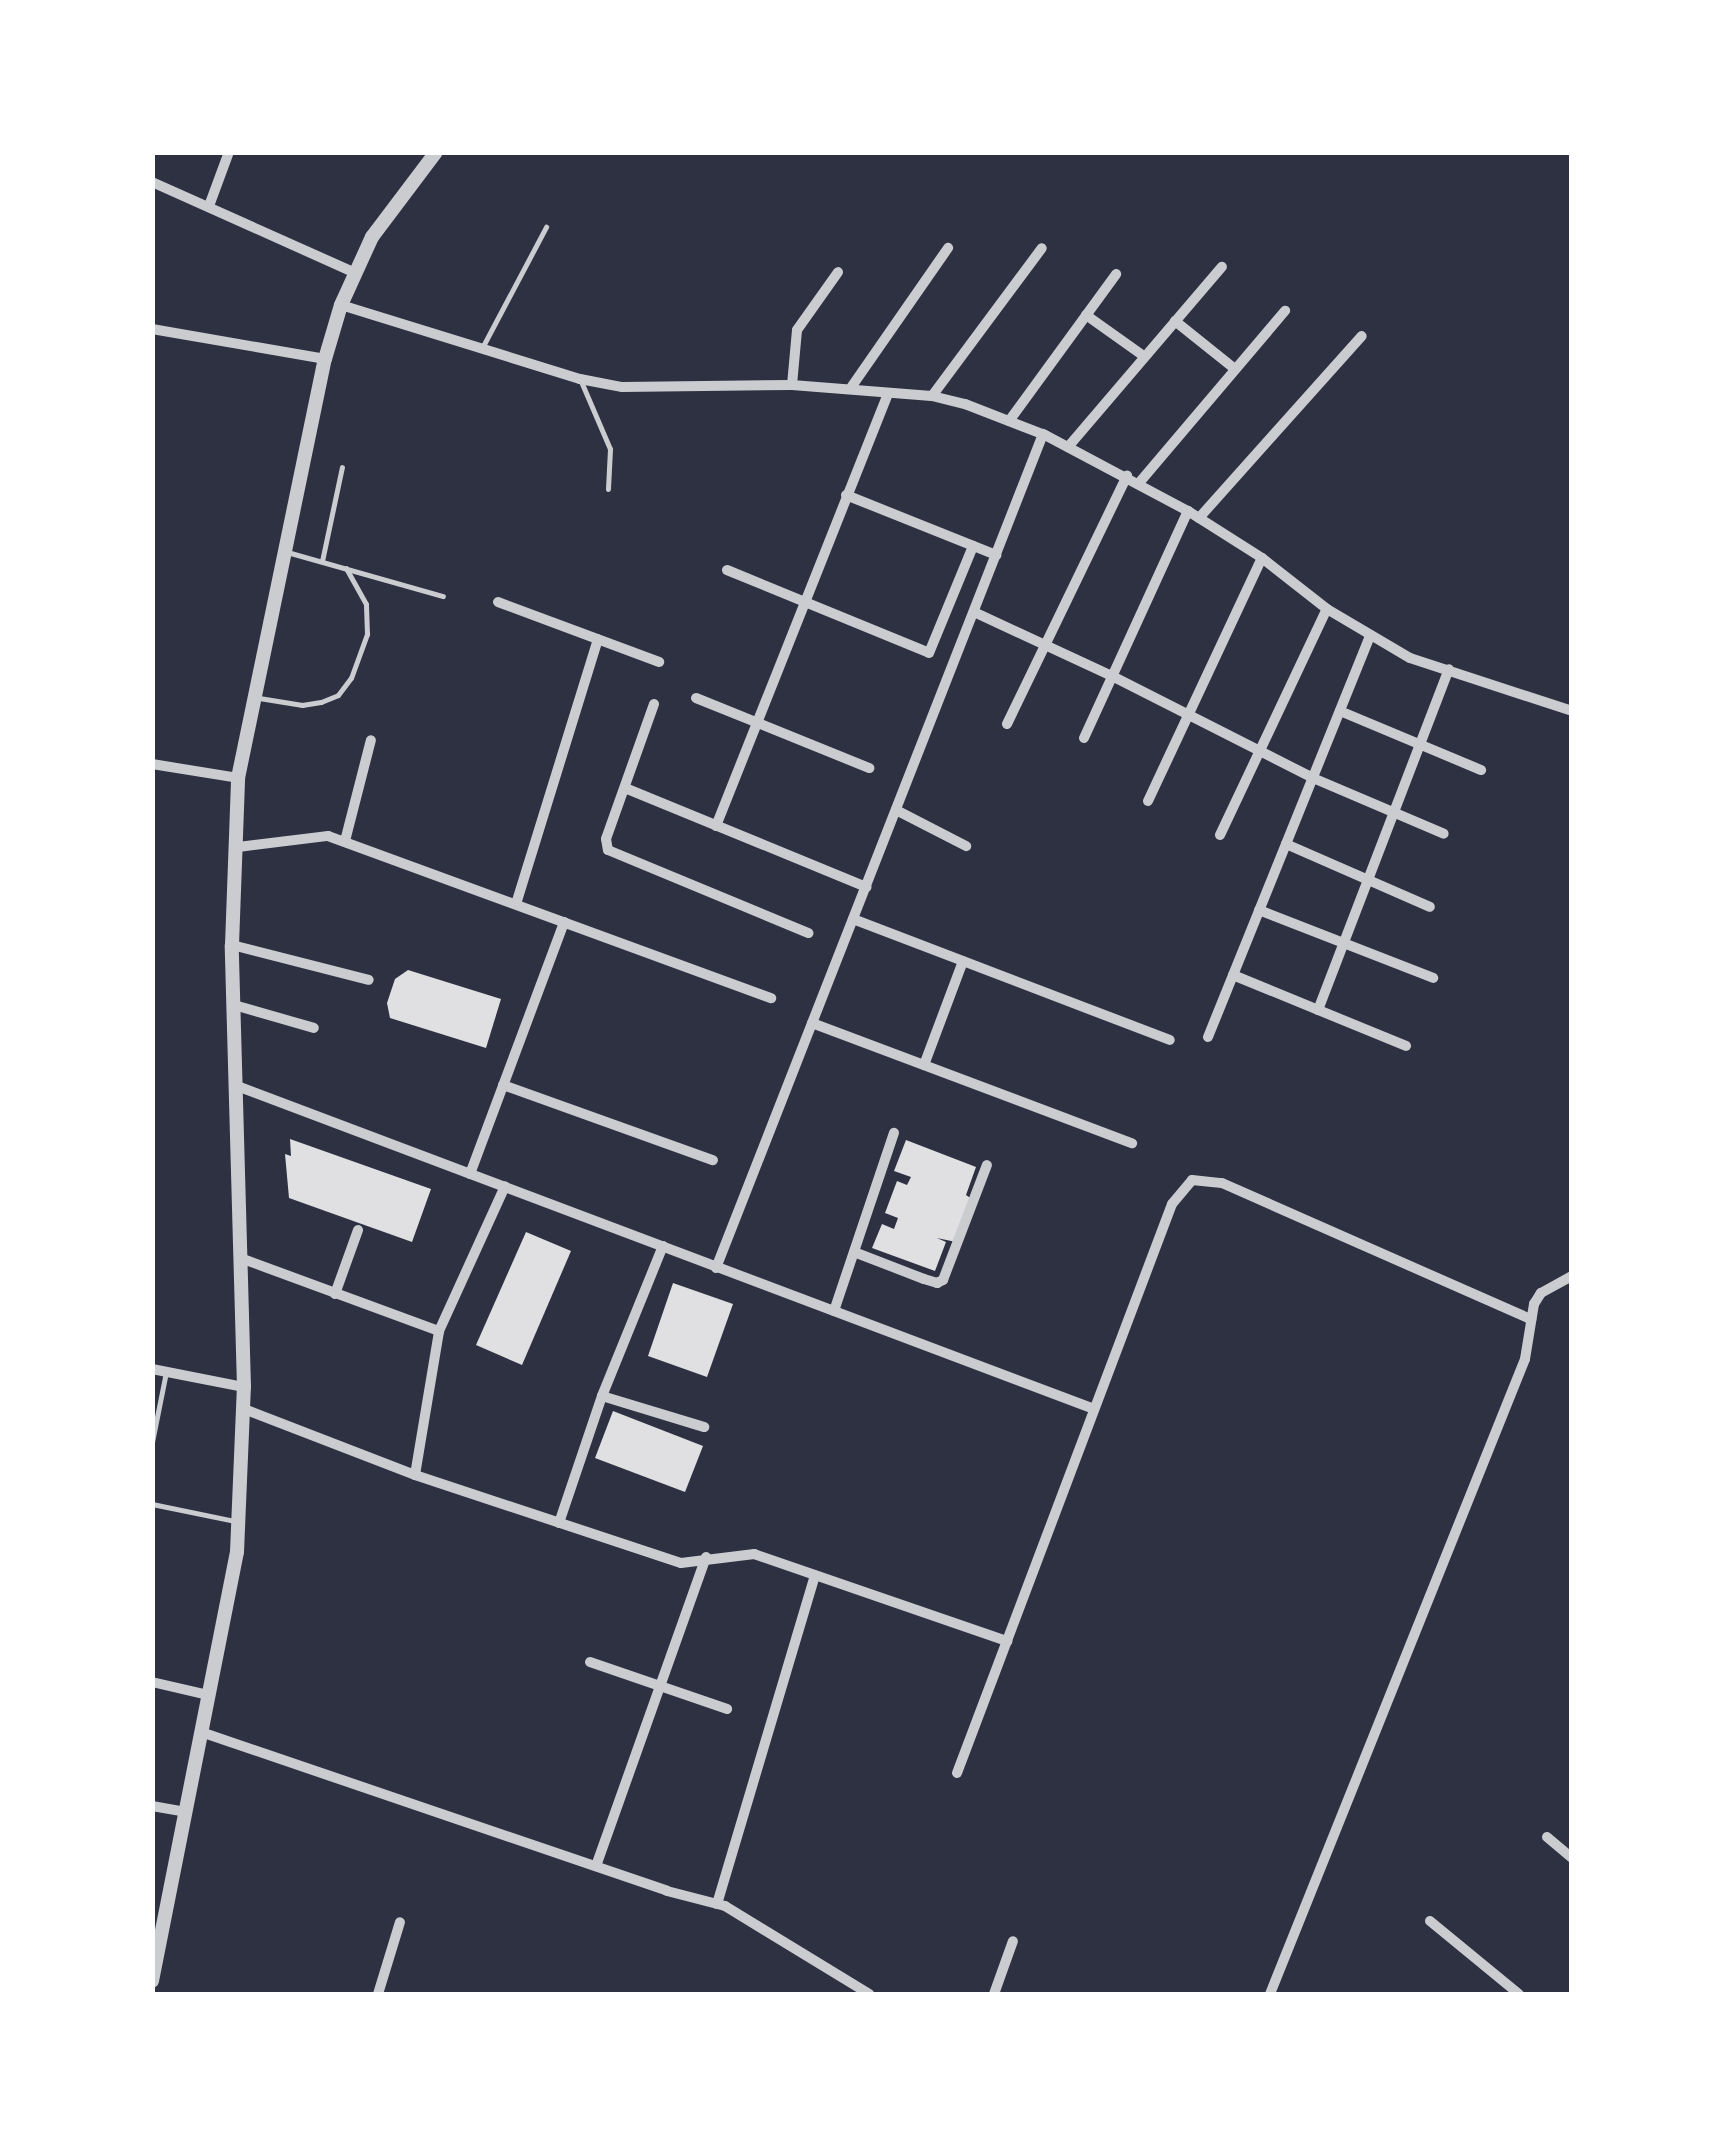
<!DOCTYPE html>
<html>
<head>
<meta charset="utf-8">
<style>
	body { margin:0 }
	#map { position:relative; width:1724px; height:2147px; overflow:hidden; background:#2d3142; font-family:Inter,sans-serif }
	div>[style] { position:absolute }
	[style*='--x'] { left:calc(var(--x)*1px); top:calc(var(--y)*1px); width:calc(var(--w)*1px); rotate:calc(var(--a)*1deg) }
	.building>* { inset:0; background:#e0e0e3 }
	.service>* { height:5px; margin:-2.5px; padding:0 2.5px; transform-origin:2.5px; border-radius:2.5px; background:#caccd0 }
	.minor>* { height:10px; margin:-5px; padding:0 5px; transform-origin:5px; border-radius:5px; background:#caccd0 }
	.tertiary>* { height:14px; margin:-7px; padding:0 7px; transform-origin:7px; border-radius:7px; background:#caccd0 }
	span { translate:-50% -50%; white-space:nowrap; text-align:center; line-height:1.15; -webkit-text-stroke:9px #fff; paint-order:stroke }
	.frame { position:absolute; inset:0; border:155px solid #fff; pointer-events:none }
</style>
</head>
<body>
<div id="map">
	<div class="building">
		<i style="clip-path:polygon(408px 970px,501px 999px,486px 1048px,390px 1018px,387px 1003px,395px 979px)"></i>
		<i style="clip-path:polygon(290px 1139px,431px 1189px,412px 1242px,289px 1198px,285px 1154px,291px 1156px)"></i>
		<i style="clip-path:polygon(906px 1140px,976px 1167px,966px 1195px,973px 1200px,956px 1242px,937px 1238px,946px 1242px,935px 1271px,872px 1248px,882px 1224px,894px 1229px,898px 1218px,885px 1213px,897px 1181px,907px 1185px,911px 1177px,894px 1171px)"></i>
		<i style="clip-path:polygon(526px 1232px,571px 1251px,522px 1365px,476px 1345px)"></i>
		<i style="clip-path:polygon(673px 1283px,733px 1304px,707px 1377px,648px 1356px)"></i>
		<i style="clip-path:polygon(613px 1411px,703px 1446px,685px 1492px,595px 1458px)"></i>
	</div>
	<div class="service">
		<i style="--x:483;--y:346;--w:135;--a:-62.1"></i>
		<i style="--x:580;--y:379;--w:76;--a:66.8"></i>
		<i style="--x:610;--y:449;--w:40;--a:92.9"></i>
		<i style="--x:287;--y:552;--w:162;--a:15.8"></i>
		<i style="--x:322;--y:561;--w:96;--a:-78"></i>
		<i style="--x:259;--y:698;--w:44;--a:9.2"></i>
		<i style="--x:302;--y:705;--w:19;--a:-9"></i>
		<i style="--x:321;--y:702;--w:18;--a:-22"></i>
		<i style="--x:338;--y:695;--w:21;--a:-53"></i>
		<i style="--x:351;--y:678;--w:47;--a:-70"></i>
		<i style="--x:367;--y:634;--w:30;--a:-92"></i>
		<i style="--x:366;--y:604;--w:41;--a:-119.1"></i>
		<i style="--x:152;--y:1442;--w:71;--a:-78.7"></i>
		<i style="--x:152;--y:1504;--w:85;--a:11.6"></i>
	</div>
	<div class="minor">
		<i style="--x:152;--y:182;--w:220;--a:24.1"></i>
		<i style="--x:209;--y:206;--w:58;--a:-69.7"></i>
		<i style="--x:341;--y:305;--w:250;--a:17.2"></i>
		<i style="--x:580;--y:379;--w:43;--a:10.8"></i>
		<i style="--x:622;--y:387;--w:170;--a:-0.7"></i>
		<i style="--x:792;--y:385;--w:140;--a:4.5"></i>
		<i style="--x:932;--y:396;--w:34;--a:14"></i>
		<i style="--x:965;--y:404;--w:86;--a:21.2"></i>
		<i style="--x:1045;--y:435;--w:162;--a:28"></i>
		<i style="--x:1188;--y:511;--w:88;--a:32.4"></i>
		<i style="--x:1262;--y:558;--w:83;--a:38.1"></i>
		<i style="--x:1327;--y:609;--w:96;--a:30.6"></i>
		<i style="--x:1410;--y:658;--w:170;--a:18.1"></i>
		<i style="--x:1086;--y:315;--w:72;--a:35.4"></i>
		<i style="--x:1175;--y:321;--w:77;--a:38.7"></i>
		<i style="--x:152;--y:329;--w:176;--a:9.8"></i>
		<i style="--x:792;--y:385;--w:55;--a:-84.8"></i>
		<i style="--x:797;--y:330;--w:71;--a:-54.7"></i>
		<i style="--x:850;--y:389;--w:172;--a:-55.2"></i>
		<i style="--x:932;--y:396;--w:184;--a:-53.4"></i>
		<i style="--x:1009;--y:421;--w:182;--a:-53.9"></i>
		<i style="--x:1068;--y:447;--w:237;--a:-49.5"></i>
		<i style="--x:1139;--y:483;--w:226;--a:-49.7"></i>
		<i style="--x:846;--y:495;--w:162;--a:21.8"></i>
		<i style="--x:1199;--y:518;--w:244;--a:-48.2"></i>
		<i style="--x:727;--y:570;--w:218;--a:22.3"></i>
		<i style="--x:929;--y:653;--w:116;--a:-67.6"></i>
		<i style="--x:498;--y:602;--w:172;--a:20.4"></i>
		<i style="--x:974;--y:612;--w:152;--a:24.9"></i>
		<i style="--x:1112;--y:676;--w:225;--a:26.9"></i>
		<i style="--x:1313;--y:778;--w:142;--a:23.1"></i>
		<i style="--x:696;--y:698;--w:187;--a:22"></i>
		<i style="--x:654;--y:704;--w:143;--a:109.6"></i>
		<i style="--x:606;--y:839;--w:11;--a:80"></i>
		<i style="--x:608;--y:850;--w:217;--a:22.5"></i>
		<i style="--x:1340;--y:711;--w:153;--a:22.7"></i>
		<i style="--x:1007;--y:724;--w:276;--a:-64.2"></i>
		<i style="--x:1084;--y:738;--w:250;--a:-65.4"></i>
		<i style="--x:152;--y:764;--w:87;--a:9.2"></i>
		<i style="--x:625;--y:788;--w:261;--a:22.3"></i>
		<i style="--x:1148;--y:801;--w:268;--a:-64.9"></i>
		<i style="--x:896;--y:810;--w:79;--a:27.2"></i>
		<i style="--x:716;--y:826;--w:465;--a:-68.3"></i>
		<i style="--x:1220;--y:835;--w:250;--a:-64.7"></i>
		<i style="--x:345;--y:841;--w:104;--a:-75.6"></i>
		<i style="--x:1286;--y:844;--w:157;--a:23.6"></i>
		<i style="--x:238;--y:847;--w:91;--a:-7"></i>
		<i style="--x:328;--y:836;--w:472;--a:20.1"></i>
		<i style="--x:516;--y:904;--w:277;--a:-72.8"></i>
		<i style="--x:1259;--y:910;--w:187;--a:21.3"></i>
		<i style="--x:853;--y:919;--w:339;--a:20.9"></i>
		<i style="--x:232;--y:945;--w:141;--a:14.3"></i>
		<i style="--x:1233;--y:975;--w:187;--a:22.3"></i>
		<i style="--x:234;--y:1005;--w:83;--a:16"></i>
		<i style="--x:1318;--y:1010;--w:365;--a:-69"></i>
		<i style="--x:812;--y:1023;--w:342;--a:20.6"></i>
		<i style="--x:1208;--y:1037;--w:432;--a:-68"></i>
		<i style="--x:924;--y:1065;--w:111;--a:-69.4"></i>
		<i style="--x:503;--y:1085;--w:223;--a:19.7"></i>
		<i style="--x:237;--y:1086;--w:916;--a:20.65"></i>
		<i style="--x:470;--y:1174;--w:269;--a:-69.5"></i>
		<i style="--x:854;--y:1252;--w:75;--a:21.1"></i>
		<i style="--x:924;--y:1279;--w:14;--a:17"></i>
		<i style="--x:937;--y:1283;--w:7;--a:-27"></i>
		<i style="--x:943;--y:1280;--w:123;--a:-69.1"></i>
		<i style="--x:243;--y:1259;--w:209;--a:20.2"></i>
		<i style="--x:716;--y:1268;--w:896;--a:-68.59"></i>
		<i style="--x:335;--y:1294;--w:68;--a:-70.2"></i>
		<i style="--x:834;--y:1311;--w:188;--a:-71.4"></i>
		<i style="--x:152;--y:1369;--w:94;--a:11.1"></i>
		<i style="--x:602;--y:1396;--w:107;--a:16.9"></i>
		<i style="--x:244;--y:1409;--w:183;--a:21.1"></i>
		<i style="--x:415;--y:1475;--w:280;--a:18.3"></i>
		<i style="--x:681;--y:1563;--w:74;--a:-7"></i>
		<i style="--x:754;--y:1554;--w:268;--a:19"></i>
		<i style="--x:415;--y:1475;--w:146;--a:-80.5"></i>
		<i style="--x:439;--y:1331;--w:159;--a:-65.5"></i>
		<i style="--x:559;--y:1523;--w:134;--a:-71.3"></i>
		<i style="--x:602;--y:1396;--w:162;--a:-67.9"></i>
		<i style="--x:590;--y:1662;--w:145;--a:18.9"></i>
		<i style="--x:152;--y:1682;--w:57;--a:13.1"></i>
		<i style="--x:201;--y:1732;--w:492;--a:18.8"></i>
		<i style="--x:667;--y:1891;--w:60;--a:14.5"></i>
		<i style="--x:725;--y:1906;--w:169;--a:31.4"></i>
		<i style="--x:957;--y:1773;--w:608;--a:-69.3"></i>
		<i style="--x:1172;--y:1204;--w:31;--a:-50"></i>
		<i style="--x:1192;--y:1180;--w:30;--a:6"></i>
		<i style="--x:1222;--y:1183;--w:338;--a:23.8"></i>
		<i style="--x:152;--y:1806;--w:34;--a:10"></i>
		<i style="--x:1547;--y:1837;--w:33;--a:40"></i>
		<i style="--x:596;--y:1866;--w:328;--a:-70.4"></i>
		<i style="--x:717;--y:1904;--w:343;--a:-73.4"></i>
		<i style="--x:1430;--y:1921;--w:115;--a:39.4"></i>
		<i style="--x:378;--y:1994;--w:75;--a:-73"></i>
		<i style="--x:994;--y:1994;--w:56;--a:-70.3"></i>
		<i style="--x:1270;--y:1994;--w:684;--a:-68.12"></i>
		<i style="--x:1525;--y:1359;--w:56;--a:-80.7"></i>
		<i style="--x:1534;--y:1304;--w:13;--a:-58"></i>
		<i style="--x:1541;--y:1293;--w:35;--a:-29"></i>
	</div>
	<div class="tertiary">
		<i style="--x:152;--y:1981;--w:437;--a:-78.8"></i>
		<i style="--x:237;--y:1552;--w:165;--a:-87.6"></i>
		<i style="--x:244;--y:1387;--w:442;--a:-91.6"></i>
		<i style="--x:232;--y:945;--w:167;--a:-87.9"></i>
		<i style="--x:238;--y:778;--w:428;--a:-78.3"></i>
		<i style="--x:325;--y:359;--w:56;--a:-73.5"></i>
		<i style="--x:341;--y:305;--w:75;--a:-65.5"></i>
		<i style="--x:372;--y:237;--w:106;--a:-53"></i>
	</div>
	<div class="frame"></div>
</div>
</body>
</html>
